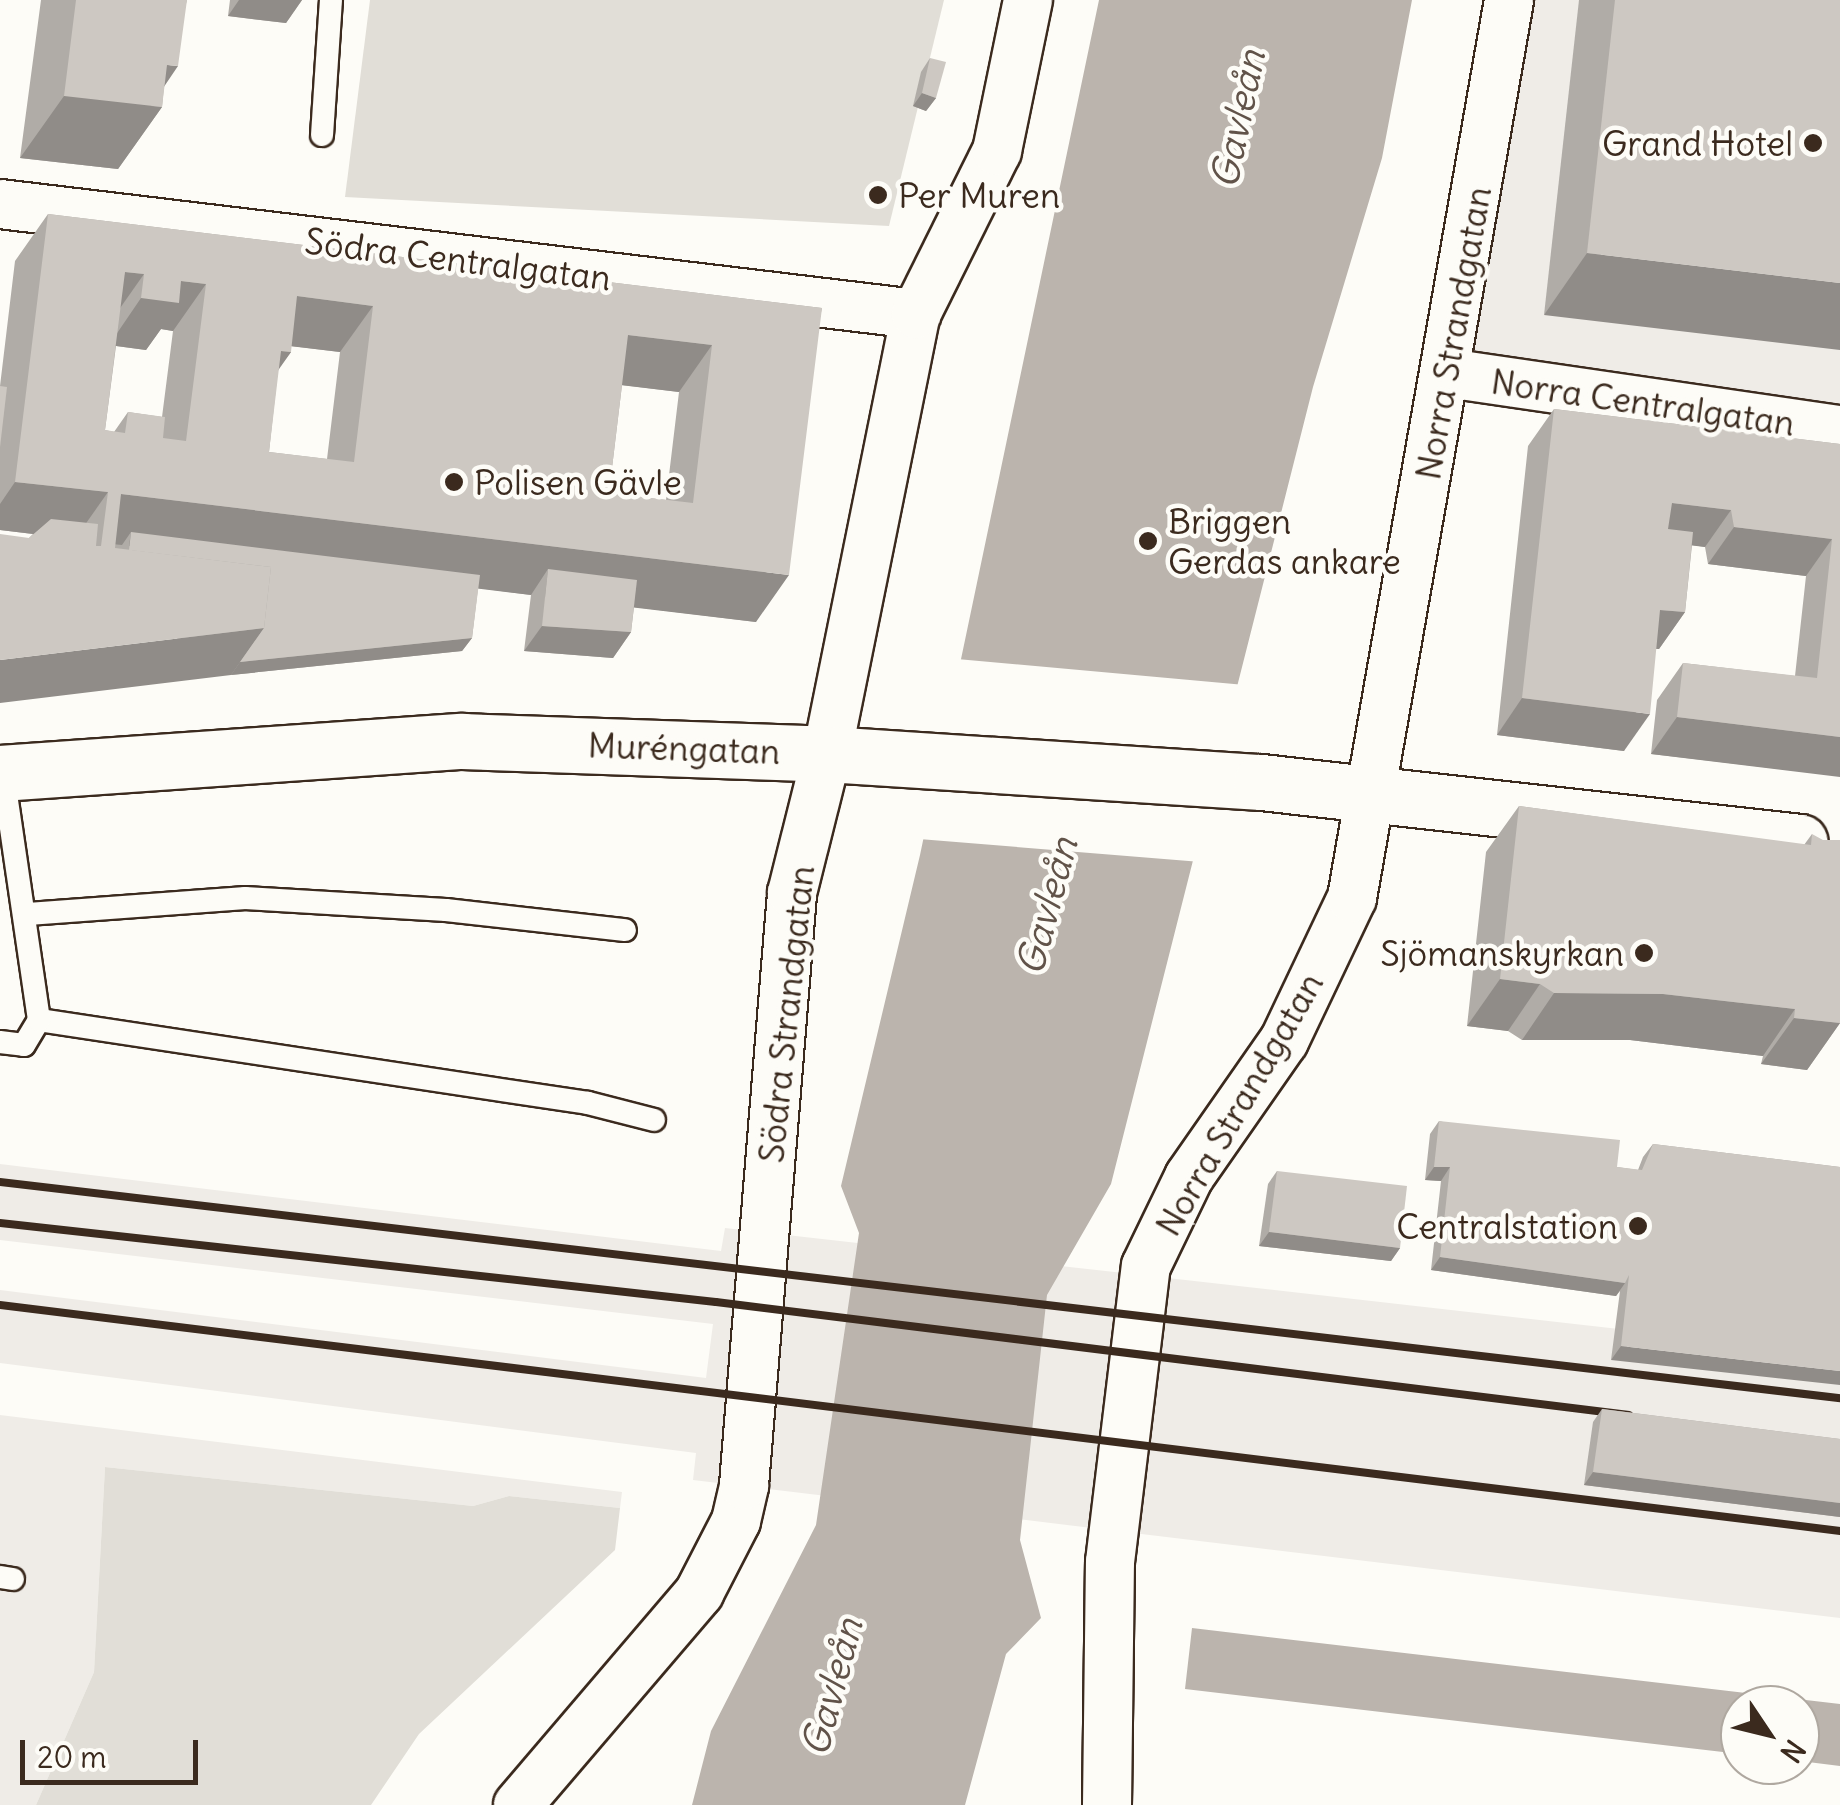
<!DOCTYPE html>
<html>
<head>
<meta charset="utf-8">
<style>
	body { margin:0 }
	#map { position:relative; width:1840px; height:1805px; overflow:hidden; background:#fdfcf7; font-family:Delius,sans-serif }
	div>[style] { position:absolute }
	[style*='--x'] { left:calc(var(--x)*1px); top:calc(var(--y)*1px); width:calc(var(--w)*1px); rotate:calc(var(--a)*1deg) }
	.built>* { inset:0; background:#efece7 }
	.green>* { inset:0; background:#e1ded7 }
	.water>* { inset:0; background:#bbb4ad }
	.pier>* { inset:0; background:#fdfcf7 }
	.roads { filter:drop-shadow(2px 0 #3b2a1e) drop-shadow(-2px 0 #3b2a1e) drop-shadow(0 2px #3b2a1e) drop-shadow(0 -2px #3b2a1e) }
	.lane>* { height:22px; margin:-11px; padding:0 11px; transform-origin:11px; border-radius:11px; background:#fdfcf7 }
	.street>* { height:48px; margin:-24px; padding:0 24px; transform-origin:24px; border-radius:24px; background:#fdfcf7 }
	.secondary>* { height:55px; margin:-27.5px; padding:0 27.5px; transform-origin:27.5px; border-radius:27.5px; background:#fdfcf7 }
	.rail>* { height:8px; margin:-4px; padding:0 4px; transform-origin:4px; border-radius:4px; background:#3b2a1e }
	.wall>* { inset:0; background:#b0aca7 }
	.shaded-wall>* { inset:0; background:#908c88 }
	.building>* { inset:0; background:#cdc8c2 }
	.dots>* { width:28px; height:28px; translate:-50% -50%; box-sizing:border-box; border:5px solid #fdfcf7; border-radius:50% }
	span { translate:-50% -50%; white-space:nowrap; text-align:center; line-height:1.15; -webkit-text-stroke:9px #fdfcf7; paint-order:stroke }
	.poi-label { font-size:35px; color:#3b2a1e }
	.right { translate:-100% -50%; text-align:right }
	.left { translate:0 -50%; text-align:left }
	.street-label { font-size:35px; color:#3b2a1e }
	.water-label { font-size:38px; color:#615349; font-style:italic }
	.north { position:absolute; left:1720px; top:1685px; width:100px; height:100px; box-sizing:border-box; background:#fdfcf7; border:2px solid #afa8a0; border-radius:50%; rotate:125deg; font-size:28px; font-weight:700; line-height:40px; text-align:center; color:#3b2a1e }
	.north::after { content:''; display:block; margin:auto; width:35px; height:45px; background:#3b2a1e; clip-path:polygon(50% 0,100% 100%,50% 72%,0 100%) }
	.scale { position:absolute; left:20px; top:1740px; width:178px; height:45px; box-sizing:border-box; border:5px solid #3b2a1e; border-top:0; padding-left:12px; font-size:30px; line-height:35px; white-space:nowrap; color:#3b2a1e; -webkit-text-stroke:8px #fdfcf7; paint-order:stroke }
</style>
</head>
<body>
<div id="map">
	<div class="built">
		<i style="clip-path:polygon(1509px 0,1840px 0,1840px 430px,1447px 373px)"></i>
		<i style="clip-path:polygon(0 1164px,721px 1251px,725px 1228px,1840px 1354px,1840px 1618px,693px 1480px,696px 1453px,0 1363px,0 1290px,706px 1378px,713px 1324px,0 1240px)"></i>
		<i style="clip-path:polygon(0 1415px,622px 1492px,620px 1508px,509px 1496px,473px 1506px,105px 1467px,94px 1672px,36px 1805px,0 1805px)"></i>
	</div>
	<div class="green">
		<i style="clip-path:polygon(370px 0,944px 0,889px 226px,345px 197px)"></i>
		<i style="clip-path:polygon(105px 1467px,473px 1506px,509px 1496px,620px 1508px,615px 1550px,419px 1734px,371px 1805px,36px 1805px,94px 1672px)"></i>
	</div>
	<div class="water">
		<i style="clip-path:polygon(1099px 0,1412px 0,1382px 158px,1313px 387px,1111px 1184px,1047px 1295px,1020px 1540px,1041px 1618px,1006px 1654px,965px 1805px,692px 1805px,711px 1731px,816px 1525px,859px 1233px,841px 1186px,920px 855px)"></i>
		<i style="clip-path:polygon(1192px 1628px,1840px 1704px,1840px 1766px,1800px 1761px,1800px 1705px,1740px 1705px,1740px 1754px,1185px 1689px)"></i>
	</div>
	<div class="pier">
		<i style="clip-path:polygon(957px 659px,1245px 685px,1201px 862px,919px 839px)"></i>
	</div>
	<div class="roads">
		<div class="lane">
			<i style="--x:322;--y:135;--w:135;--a:-86.2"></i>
			<i style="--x:28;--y:914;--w:218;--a:-4.2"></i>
			<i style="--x:245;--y:898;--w:201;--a:3.4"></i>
			<i style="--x:446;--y:910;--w:180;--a:6.4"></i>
			<i style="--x:39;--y:1020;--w:555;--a:8.6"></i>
			<i style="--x:588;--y:1103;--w:68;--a:14.4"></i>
			<i style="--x:0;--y:1042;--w:24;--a:7"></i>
			<i style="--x:24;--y:1045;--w:29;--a:-59"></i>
			<i style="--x:39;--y:1020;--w:250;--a:-98.3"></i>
			<i style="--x:0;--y:1577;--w:13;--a:9"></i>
		</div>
		<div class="street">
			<i style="--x:0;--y:204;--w:923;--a:6.85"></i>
			<i style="--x:1447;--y:373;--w:397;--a:8.3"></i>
			<i style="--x:518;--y:1805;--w:279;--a:-49.5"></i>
			<i style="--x:699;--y:1593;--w:81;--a:-62.8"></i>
			<i style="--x:736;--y:1521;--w:37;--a:-77"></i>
			<i style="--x:744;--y:1485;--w:594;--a:-85.36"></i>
			<i style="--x:792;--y:893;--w:143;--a:-75.9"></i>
			<i style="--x:827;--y:754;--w:449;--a:-78.6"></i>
			<i style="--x:916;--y:314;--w:182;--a:-63.6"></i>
			<i style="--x:997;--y:151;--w:154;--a:-78.4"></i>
			<i style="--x:1107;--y:1805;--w:243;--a:-89.3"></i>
			<i style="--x:1110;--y:1562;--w:298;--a:-83.1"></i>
			<i style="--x:1146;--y:1266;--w:99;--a:-64.2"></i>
			<i style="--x:1189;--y:1177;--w:166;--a:-55.1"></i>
			<i style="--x:1284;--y:1041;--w:158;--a:-64.6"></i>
			<i style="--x:1352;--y:898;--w:912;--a:-80.08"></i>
		</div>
		<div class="secondary">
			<i style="--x:0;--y:773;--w:463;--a:-4"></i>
			<i style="--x:462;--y:741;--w:365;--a:2"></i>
			<i style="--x:827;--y:754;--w:435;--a:3.7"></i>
			<i style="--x:1261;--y:782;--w:542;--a:6.35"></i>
		</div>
	</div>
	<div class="rail">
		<i style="--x:0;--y:1182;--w:1853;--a:6.7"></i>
		<i style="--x:0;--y:1223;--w:720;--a:6.3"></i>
		<i style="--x:716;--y:1302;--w:920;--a:7.06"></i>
		<i style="--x:0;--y:1305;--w:1854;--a:7"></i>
	</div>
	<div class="wall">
		<i style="clip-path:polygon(41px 0,187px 0,164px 86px,162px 107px,118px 169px,20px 158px)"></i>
		<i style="clip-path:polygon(230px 0,302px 0,286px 23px,228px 16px)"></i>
		<i style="clip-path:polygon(1579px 0,1840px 0,1544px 315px)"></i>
		<i style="clip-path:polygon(930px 58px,936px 98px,926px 111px,913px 106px,921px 72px)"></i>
		<i style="clip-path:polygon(evenodd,48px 214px,822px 308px,756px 622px,634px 607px,631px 632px,613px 658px,524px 651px,531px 595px,478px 588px,472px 638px,462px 651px,231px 675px,29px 538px,33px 534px,0 530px,0 386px,15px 261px,48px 214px,161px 329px,173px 331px,162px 417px,128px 412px,114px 432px,105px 430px,116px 346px,146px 350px,161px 329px,48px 214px,291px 346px,340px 352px,327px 459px,269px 452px,278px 369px,291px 352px,291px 346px,48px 214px,622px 385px,679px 392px,666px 500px,609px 493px,622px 385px)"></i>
		<i style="clip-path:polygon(1554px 409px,1840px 444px,1840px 776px,1651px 754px,1657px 700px,1683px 663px,1795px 676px,1806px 576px,1708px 564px,1705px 547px,1692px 545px,1685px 612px,1659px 649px,1656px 649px,1624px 751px,1497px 735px,1528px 446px)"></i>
		<i style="clip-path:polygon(1519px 806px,1804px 845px,1812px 834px,1840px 1023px,1807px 1070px,1761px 1064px,1763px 1056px,1630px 1040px,1522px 1040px,1508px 1031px,1467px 1026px,1486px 852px)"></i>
		<i style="clip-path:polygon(1439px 1121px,1617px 1167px,1638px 1170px,1643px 1157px,1653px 1144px,1840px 1167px,1611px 1360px,1620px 1291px,1616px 1296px,1431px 1270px,1441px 1181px,1425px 1180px,1430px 1134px)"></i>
		<i style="clip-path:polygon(1277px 1171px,1400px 1248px,1391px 1261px,1259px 1246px,1268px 1184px)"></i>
		<i style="clip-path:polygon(1602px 1409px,1840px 1439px,1840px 1517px,1584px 1485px,1593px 1422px)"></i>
	</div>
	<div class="shaded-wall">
		<i style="clip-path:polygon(239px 0,302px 0,286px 23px,228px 16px)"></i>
		<i style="clip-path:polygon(167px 65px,178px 66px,151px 106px,162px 107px,118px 169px,20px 158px,64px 96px)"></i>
		<i style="clip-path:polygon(922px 93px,936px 98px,926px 111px,913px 106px)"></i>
		<i style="clip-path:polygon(1587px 253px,1840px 283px,1840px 350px,1544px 315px)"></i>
		<i style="clip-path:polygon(125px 272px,144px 274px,111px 321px)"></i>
		<i style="clip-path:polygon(181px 281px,206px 284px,173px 331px,161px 329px,146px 350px,109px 345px,141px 298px)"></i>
		<i style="clip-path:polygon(297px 296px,373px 306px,340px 352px,264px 343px)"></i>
		<i style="clip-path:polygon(628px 335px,712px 345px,679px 392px,595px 382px)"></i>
		<i style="clip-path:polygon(281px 351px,291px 352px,258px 399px)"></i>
		<i style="clip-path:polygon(15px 482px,108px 492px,75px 539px,0 530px,0 504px)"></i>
		<i style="clip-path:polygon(121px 494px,789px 575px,756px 622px,545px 597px,548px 569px,531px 595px,129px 546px,131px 532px,122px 545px,102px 543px)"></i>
		<i style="clip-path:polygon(1672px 503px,1731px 510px,1705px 547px,1646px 540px)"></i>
		<i style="clip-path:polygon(1734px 527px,1832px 539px,1806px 576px,1708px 564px)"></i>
		<i style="clip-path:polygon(1660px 610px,1685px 612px,1659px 649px,1634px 647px)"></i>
		<i style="clip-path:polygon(542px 626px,631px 632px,613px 658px,524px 651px)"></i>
		<i style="clip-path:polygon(264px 628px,231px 675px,0 703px,0 660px)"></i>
		<i style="clip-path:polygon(472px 638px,462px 651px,231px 675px,240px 662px)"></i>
		<i style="clip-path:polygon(1522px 698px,1650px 714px,1624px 751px,1497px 735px)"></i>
		<i style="clip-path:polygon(1677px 717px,1840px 737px,1840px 777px,1651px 754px)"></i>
		<i style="clip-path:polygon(1500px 979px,1540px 984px,1508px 1031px,1467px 1026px)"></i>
		<i style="clip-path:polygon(1554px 993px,1663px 994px,1795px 1009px,1763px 1056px,1630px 1040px,1522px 1040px)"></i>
		<i style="clip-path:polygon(1794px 1018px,1840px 1023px,1807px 1070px,1761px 1064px)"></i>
		<i style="clip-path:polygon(1434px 1167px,1450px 1167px,1441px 1181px,1425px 1180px)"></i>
		<i style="clip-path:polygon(1269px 1232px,1400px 1248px,1391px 1261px,1259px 1246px)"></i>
		<i style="clip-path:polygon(1440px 1257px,1625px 1283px,1616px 1296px,1431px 1270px)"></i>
		<i style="clip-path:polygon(1621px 1346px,1840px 1371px,1840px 1385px,1611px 1360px)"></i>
		<i style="clip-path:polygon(1593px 1472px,1840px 1503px,1840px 1517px,1584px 1485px)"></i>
	</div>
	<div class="building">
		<i style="clip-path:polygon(76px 0,187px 0,178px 66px,167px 65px,162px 107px,64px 96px)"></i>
		<i style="clip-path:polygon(1615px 0,1840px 0,1840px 283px,1587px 253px)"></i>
		<i style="clip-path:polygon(930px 58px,946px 62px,936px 98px,922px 93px)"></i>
		<i style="clip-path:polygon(evenodd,48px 214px,822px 308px,789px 575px,121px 494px,115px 548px,271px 567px,264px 628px,0 660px,0 534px,29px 538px,51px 519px,98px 524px,96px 546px,101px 546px,108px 492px,15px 482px,48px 214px,125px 272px,144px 274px,141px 298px,179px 303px,181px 281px,206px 284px,186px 441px,163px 438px,165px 417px,128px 412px,125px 433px,105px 430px,125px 272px,48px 214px,297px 296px,373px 306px,354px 462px,269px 452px,281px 351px,291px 352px,297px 296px,48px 214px,628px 335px,712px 345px,693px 503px,609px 493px,628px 335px)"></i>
		<i style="clip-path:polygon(0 386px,7px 387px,0 447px)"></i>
		<i style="clip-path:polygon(1554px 409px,1840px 444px,1840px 737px,1677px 717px,1683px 663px,1817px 678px,1832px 539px,1734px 527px,1731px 510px,1672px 503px,1668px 529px,1693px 532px,1685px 612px,1660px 610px,1650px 714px,1522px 698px)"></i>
		<i style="clip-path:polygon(131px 532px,480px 575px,472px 638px,240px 662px,264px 628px,271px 567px,129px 550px)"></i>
		<i style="clip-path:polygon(548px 569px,637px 580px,631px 632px,542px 626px)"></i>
		<i style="clip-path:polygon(1519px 806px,1811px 845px,1812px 834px,1823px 840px,1840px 840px,1840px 1023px,1794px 1018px,1795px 1009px,1663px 994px,1554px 993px,1540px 984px,1500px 979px)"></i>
		<i style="clip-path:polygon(1439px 1121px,1620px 1140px,1617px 1167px,1642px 1170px,1653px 1144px,1840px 1167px,1840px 1371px,1621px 1346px,1629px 1275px,1625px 1283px,1440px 1257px,1450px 1167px,1434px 1167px)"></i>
		<i style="clip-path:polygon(1277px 1171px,1407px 1186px,1400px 1248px,1269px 1232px)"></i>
		<i style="clip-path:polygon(1602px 1409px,1840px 1439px,1840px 1503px,1593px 1472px)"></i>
	</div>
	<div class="dots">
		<i style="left:1813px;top:143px;background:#3b2a1e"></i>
		<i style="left:878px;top:195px;background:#3b2a1e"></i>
		<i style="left:454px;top:482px;background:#3b2a1e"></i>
		<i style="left:1148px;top:541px;background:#3b2a1e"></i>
		<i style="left:1644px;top:953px;background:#3b2a1e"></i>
		<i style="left:1638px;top:1226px;background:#3b2a1e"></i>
	</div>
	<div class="poi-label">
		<span class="right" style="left:1793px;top:143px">Grand Hotel</span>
		<span class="left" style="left:898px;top:195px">Per Muren</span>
		<span class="left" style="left:474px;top:482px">Polisen Gävle</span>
		<span class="left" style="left:1168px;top:541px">Briggen<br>Gerdas ankare</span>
		<span class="right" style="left:1624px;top:953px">Sjömanskyrkan</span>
		<span class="right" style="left:1618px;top:1226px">Centralstation</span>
	</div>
	<div class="street-label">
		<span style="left:458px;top:259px;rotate:7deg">Södra Centralgatan</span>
		<span style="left:1453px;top:333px;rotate:-80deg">Norra Strandgatan</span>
		<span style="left:1643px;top:402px;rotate:8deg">Norra Centralgatan</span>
		<span style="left:684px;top:748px;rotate:2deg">Muréngatan</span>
		<span style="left:786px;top:1014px;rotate:-84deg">Södra Strandgatan</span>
		<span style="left:1239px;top:1104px;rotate:-60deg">Norra Strandgatan</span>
	</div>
	<div class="water-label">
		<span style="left:1238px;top:119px;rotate:-78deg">Gavleån</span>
		<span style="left:1047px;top:906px;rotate:-75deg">Gavleån</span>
		<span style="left:832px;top:1687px;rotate:-75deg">Gavleån</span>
	</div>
	<div class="north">N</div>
	<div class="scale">20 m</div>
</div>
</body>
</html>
